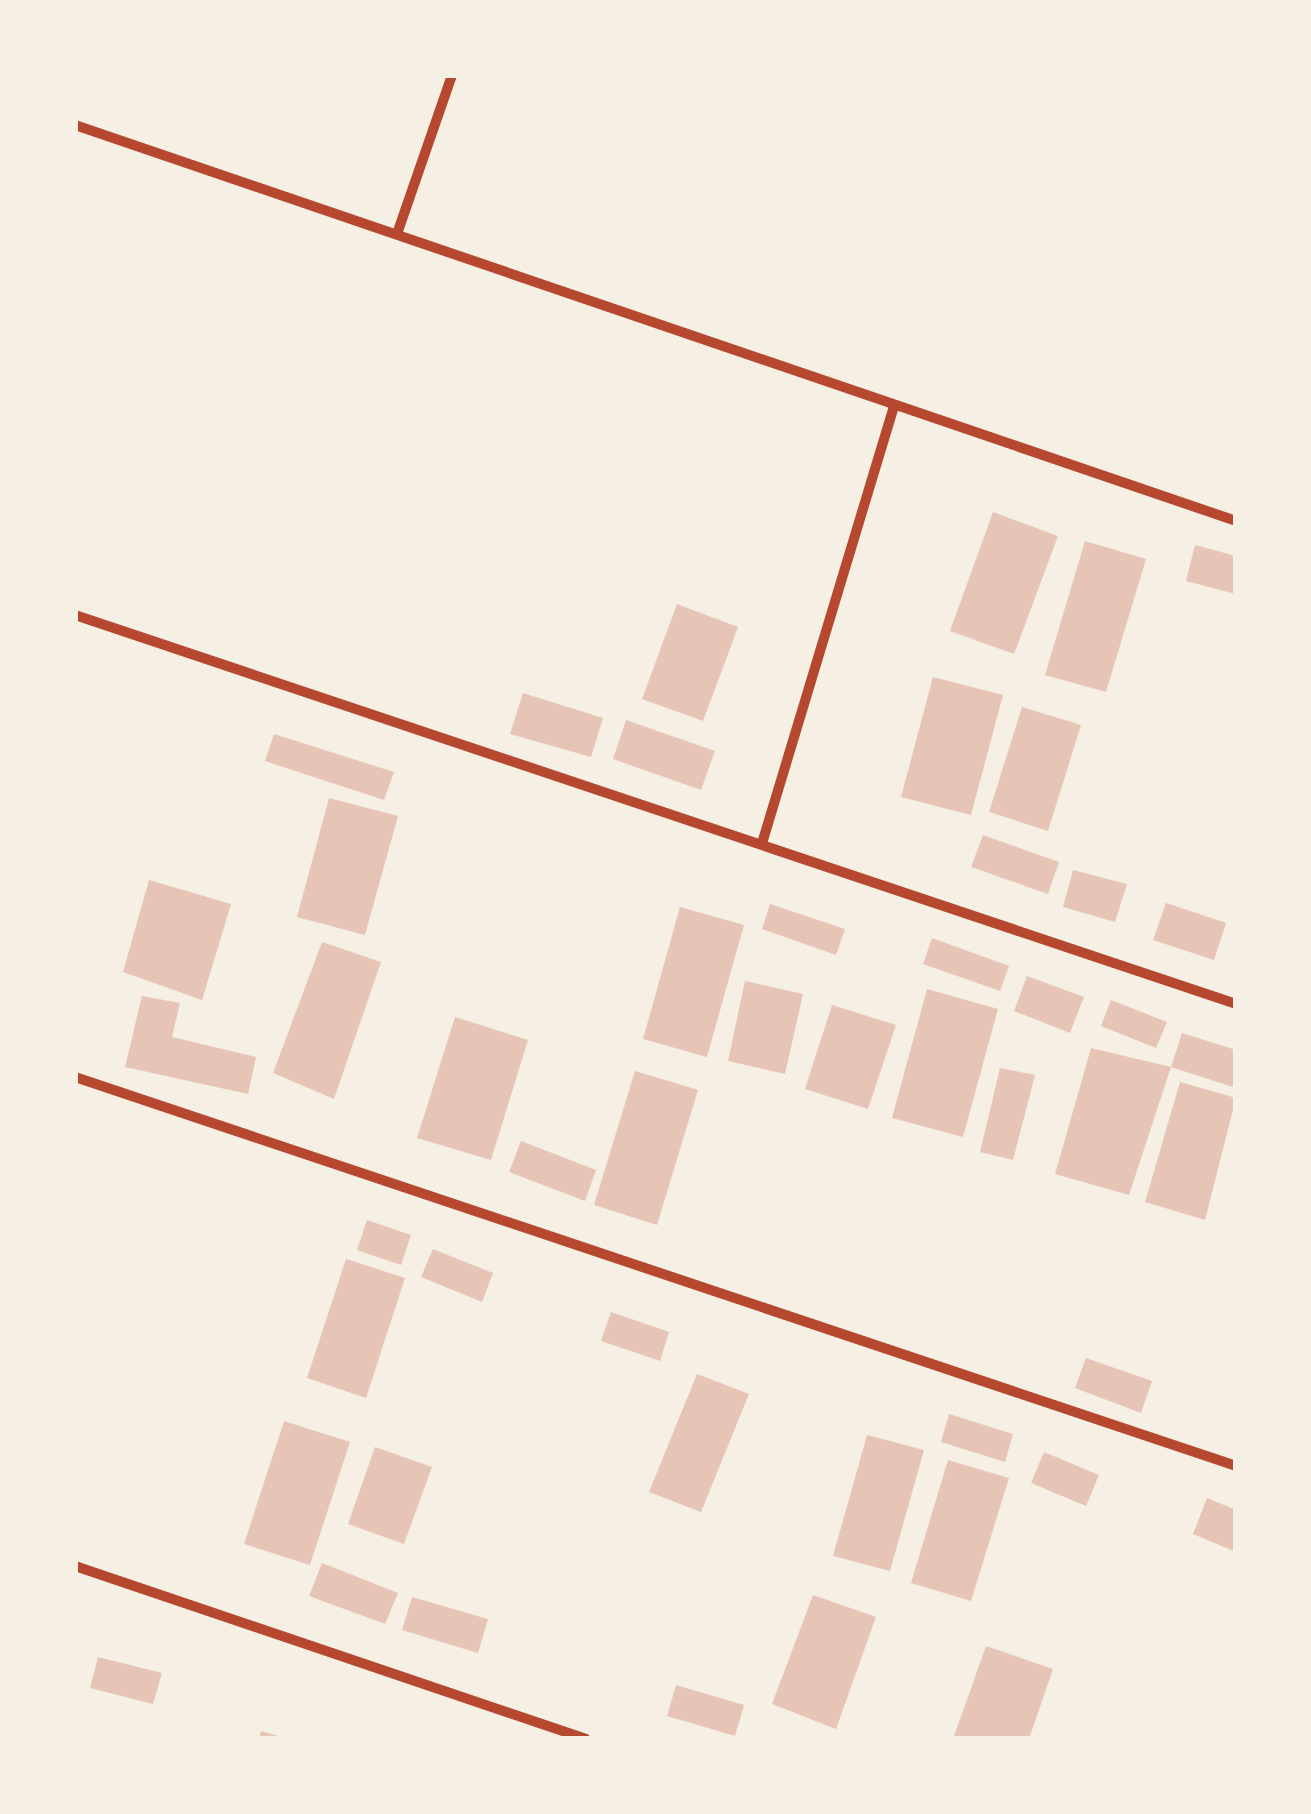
<!DOCTYPE html>
<html>
<head>
<meta charset="utf-8">
<style>
	body { margin:0 }
	#map { position:relative; width:1311px; height:1814px; overflow:hidden; background:#f6efe4; font-family:Jost,sans-serif }
	div>[style] { position:absolute }
	[style*='--x'] { left:calc(var(--x)*1px); top:calc(var(--y)*1px); width:calc(var(--w)*1px); rotate:calc(var(--a)*1deg) }
	.building>* { inset:0; background:#e6c5b7 }
	.minor>* { height:10px; margin:-5px; padding:0 5px; transform-origin:5px; border-radius:5px; background:#b5482f }
	span { translate:-50% -50%; white-space:nowrap; text-align:center; line-height:1.15; -webkit-text-stroke:9px #f6efe4; paint-order:stroke }
	.frame { position:absolute; inset:0; border:78px solid #f6efe4; pointer-events:none }
</style>
</head>
<body>
<div id="map">
	<div class="building">
		<i style="clip-path:polygon(993px 512px,1058px 536px,1014px 654px,950px 631px)"></i>
		<i style="clip-path:polygon(1085px 541px,1146px 559px,1106px 692px,1045px 675px)"></i>
		<i style="clip-path:polygon(1195px 545px,1236px 556px,1236px 594px,1186px 581px)"></i>
		<i style="clip-path:polygon(677px 604px,738px 627px,703px 721px,642px 699px)"></i>
		<i style="clip-path:polygon(933px 677px,1003px 695px,971px 815px,901px 797px)"></i>
		<i style="clip-path:polygon(523px 693px,603px 718px,591px 757px,510px 734px)"></i>
		<i style="clip-path:polygon(1022px 707px,1081px 725px,1048px 831px,989px 812px)"></i>
		<i style="clip-path:polygon(626px 720px,715px 751px,701px 790px,613px 759px)"></i>
		<i style="clip-path:polygon(274px 734px,394px 772px,384px 800px,265px 761px)"></i>
		<i style="clip-path:polygon(329px 798px,398px 816px,365px 935px,297px 917px)"></i>
		<i style="clip-path:polygon(983px 835px,1059px 862px,1048px 894px,971px 867px)"></i>
		<i style="clip-path:polygon(1073px 870px,1127px 884px,1115px 922px,1063px 907px)"></i>
		<i style="clip-path:polygon(149px 880px,231px 904px,202px 1000px,123px 972px)"></i>
		<i style="clip-path:polygon(1166px 903px,1226px 923px,1214px 960px,1153px 940px)"></i>
		<i style="clip-path:polygon(770px 904px,845px 929px,836px 955px,762px 929px)"></i>
		<i style="clip-path:polygon(680px 907px,744px 925px,707px 1057px,643px 1039px)"></i>
		<i style="clip-path:polygon(932px 938px,1009px 966px,1000px 991px,923px 964px)"></i>
		<i style="clip-path:polygon(322px 942px,381px 962px,334px 1099px,273px 1073px)"></i>
		<i style="clip-path:polygon(1027px 976px,1084px 997px,1070px 1033px,1014px 1011px)"></i>
		<i style="clip-path:polygon(745px 981px,803px 994px,785px 1074px,728px 1061px)"></i>
		<i style="clip-path:polygon(927px 989px,998px 1009px,963px 1137px,892px 1118px)"></i>
		<i style="clip-path:polygon(142px 996px,180px 1003px,172px 1037px,256px 1057px,248px 1094px,125px 1067px)"></i>
		<i style="clip-path:polygon(1111px 1000px,1167px 1022px,1156px 1048px,1101px 1026px)"></i>
		<i style="clip-path:polygon(832px 1005px,896px 1025px,868px 1109px,805px 1089px)"></i>
		<i style="clip-path:polygon(455px 1017px,528px 1040px,491px 1160px,417px 1138px)"></i>
		<i style="clip-path:polygon(1182px 1033px,1236px 1050px,1236px 1088px,1171px 1067px)"></i>
		<i style="clip-path:polygon(1091px 1048px,1171px 1067px,1129px 1195px,1055px 1174px)"></i>
		<i style="clip-path:polygon(1000px 1068px,1035px 1075px,1013px 1160px,980px 1152px)"></i>
		<i style="clip-path:polygon(635px 1071px,698px 1090px,657px 1225px,594px 1205px)"></i>
		<i style="clip-path:polygon(1180px 1082px,1236px 1098px,1205px 1220px,1145px 1202px)"></i>
		<i style="clip-path:polygon(521px 1141px,596px 1170px,585px 1201px,509px 1172px)"></i>
		<i style="clip-path:polygon(367px 1220px,411px 1235px,401px 1265px,357px 1250px)"></i>
		<i style="clip-path:polygon(433px 1249px,493px 1273px,482px 1302px,421px 1277px)"></i>
		<i style="clip-path:polygon(346px 1259px,405px 1278px,366px 1398px,307px 1378px)"></i>
		<i style="clip-path:polygon(611px 1312px,669px 1332px,660px 1361px,601px 1341px)"></i>
		<i style="clip-path:polygon(1086px 1358px,1152px 1381px,1141px 1413px,1075px 1388px)"></i>
		<i style="clip-path:polygon(697px 1374px,749px 1394px,701px 1512px,649px 1492px)"></i>
		<i style="clip-path:polygon(949px 1414px,1013px 1434px,1005px 1462px,941px 1442px)"></i>
		<i style="clip-path:polygon(284px 1421px,350px 1442px,310px 1565px,244px 1544px)"></i>
		<i style="clip-path:polygon(867px 1435px,924px 1450px,890px 1571px,833px 1556px)"></i>
		<i style="clip-path:polygon(375px 1447px,432px 1467px,404px 1544px,348px 1524px)"></i>
		<i style="clip-path:polygon(1044px 1452px,1099px 1475px,1086px 1506px,1031px 1483px)"></i>
		<i style="clip-path:polygon(948px 1460px,1009px 1478px,971px 1601px,911px 1583px)"></i>
		<i style="clip-path:polygon(1207px 1498px,1236px 1510px,1236px 1552px,1193px 1534px)"></i>
		<i style="clip-path:polygon(322px 1563px,398px 1593px,385px 1624px,309px 1596px)"></i>
		<i style="clip-path:polygon(813px 1595px,876px 1617px,836px 1729px,772px 1704px)"></i>
		<i style="clip-path:polygon(412px 1597px,488px 1619px,478px 1653px,402px 1630px)"></i>
		<i style="clip-path:polygon(986px 1646px,1053px 1669px,1029px 1739px,953px 1739px)"></i>
		<i style="clip-path:polygon(98px 1657px,162px 1673px,153px 1704px,90px 1688px)"></i>
		<i style="clip-path:polygon(676px 1685px,744px 1705px,735px 1736px,667px 1716px)"></i>
		<i style="clip-path:polygon(261px 1731px,285px 1738px,285px 1739px,259px 1739px)"></i>
	</div>
	<div class="minor">
		<i style="--x:75;--y:125;--w:1227;--a:18.83"></i>
		<i style="--x:398;--y:231;--w:165;--a:-70.9"></i>
		<i style="--x:75;--y:615;--w:1224;--a:18.52"></i>
		<i style="--x:763;--y:840;--w:450;--a:-73.2"></i>
		<i style="--x:75;--y:1077;--w:1224;--a:18.52"></i>
		<i style="--x:75;--y:1566;--w:539;--a:18.7"></i>
	</div>
	<div class="frame"></div>
</div>
</body>
</html>
